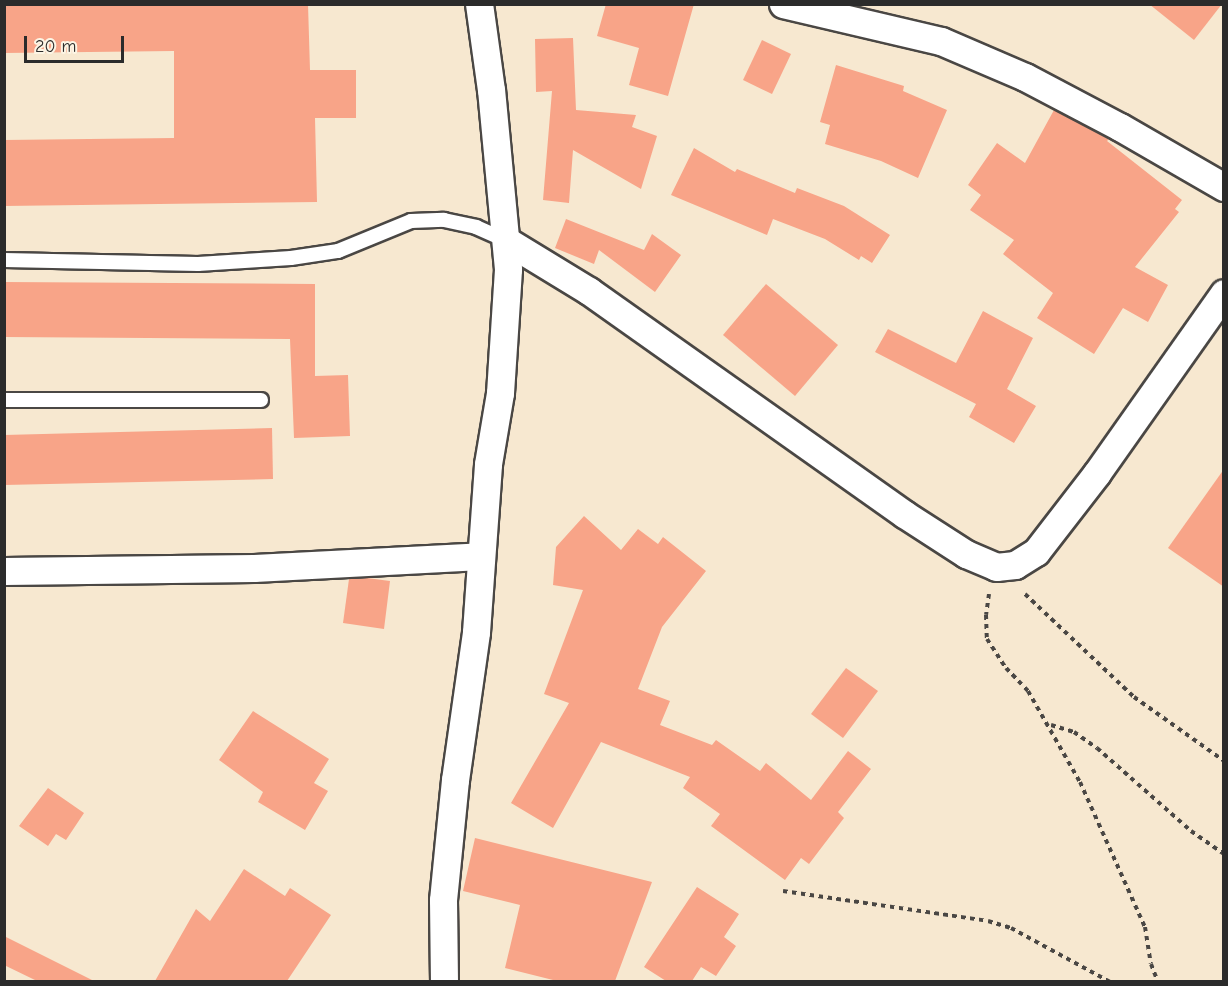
<!DOCTYPE html>
<html>
<head>
<meta charset="utf-8">
<style>
	body { margin:0 }
	#map { position:relative; width:1228px; height:986px; overflow:hidden; background:#f7e8d0; font-family:"Comic Neue",sans-serif }
	div>[style] { position:absolute }
	[style*='--x'] { left:calc(var(--x)*1px); top:calc(var(--y)*1px); width:calc(var(--w)*1px); rotate:calc(var(--a)*1deg) }
	.building>* { inset:0; background:#f8a488 }
	.path>* { height:4px; margin-top:-2px; transform-origin:0; background:repeating-linear-gradient(90deg,#4a4744 0 4.5px,transparent 0 9px) }
	.roads { filter:drop-shadow(2px 0 #4a4744) drop-shadow(-2px 0 #4a4744) drop-shadow(0 2px #4a4744) drop-shadow(0 -2px #4a4744) }
	.service>* { height:14px; margin:-7px; padding:0 7px; transform-origin:7px; border-radius:7px; background:#fff }
	.minor>* { height:27px; margin:-13.5px; padding:0 13.5px; transform-origin:13.5px; border-radius:13.5px; background:#fff }
	span { translate:-50% -50%; white-space:nowrap; text-align:center; line-height:1.15; -webkit-text-stroke:4.5px #fcf5e5; paint-order:stroke }
	.frame { position:absolute; inset:0; border:6px solid #2b2b2b; pointer-events:none }
	.scale { position:absolute; left:24px; top:36px; width:100px; height:27px; box-sizing:border-box; border:3px solid #2b2b2b; border-top:0; padding-left:8px; font-size:18px; line-height:21px; white-space:nowrap; color:#2b2b2b; -webkit-text-stroke:4px #fcf5e5; paint-order:stroke }
</style>
</head>
<body>
<div id="map">
	<div class="building">
		<i style="clip-path:polygon(4px 4px,308px 4px,310px 70px,356px 70px,356px 118px,315px 118px,317px 202px,4px 206px,4px 140px,174px 138px,174px 51px,4px 53px)"></i>
		<i style="clip-path:polygon(606px 4px,694px 4px,668px 96px,629px 85px,639px 48px,597px 36px)"></i>
		<i style="clip-path:polygon(1149px 4px,1222px 4px,1194px 40px)"></i>
		<i style="clip-path:polygon(573px 38px,576px 110px,636px 115px,632px 127px,657px 136px,641px 189px,573px 150px,569px 203px,543px 200px,552px 91px,536px 92px,535px 39px)"></i>
		<i style="clip-path:polygon(762px 40px,791px 54px,772px 94px,743px 80px)"></i>
		<i style="clip-path:polygon(836px 65px,904px 86px,903px 91px,947px 110px,918px 178px,881px 161px,825px 144px,830px 125px,820px 122px)"></i>
		<i style="clip-path:polygon(1054px 110px,1109px 139px,1107px 141px,1182px 200px,1175px 209px,1179px 212px,1135px 267px,1168px 285px,1148px 322px,1123px 308px,1094px 354px,1037px 318px,1053px 293px,1003px 254px,1014px 240px,970px 210px,981px 195px,968px 185px,997px 143px,1025px 163px)"></i>
		<i style="clip-path:polygon(694px 148px,735px 172px,737px 169px,795px 193px,797px 188px,844px 206px,890px 235px,872px 263px,861px 256px,859px 260px,825px 239px,773px 219px,767px 235px,671px 195px)"></i>
		<i style="clip-path:polygon(566px 219px,644px 250px,652px 234px,681px 255px,655px 292px,599px 250px,594px 264px,555px 248px)"></i>
		<i style="clip-path:polygon(4px 282px,315px 284px,315px 376px,348px 375px,350px 436px,294px 438px,290px 339px,4px 337px)"></i>
		<i style="clip-path:polygon(766px 284px,838px 345px,795px 396px,723px 335px)"></i>
		<i style="clip-path:polygon(983px 311px,1033px 338px,1007px 389px,1036px 406px,1014px 443px,969px 417px,976px 404px,875px 352px,888px 329px,956px 363px)"></i>
		<i style="clip-path:polygon(272px 428px,273px 479px,4px 485px,4px 435px)"></i>
		<i style="clip-path:polygon(1224px 469px,1224px 587px,1168px 548px)"></i>
		<i style="clip-path:polygon(584px 516px,621px 550px,638px 529px,658px 544px,663px 537px,706px 571px,662px 627px,638px 689px,670px 701px,660px 725px,712px 745px,716px 740px,760px 771px,766px 763px,811px 800px,848px 751px,871px 769px,838px 812px,844px 818px,809px 864px,801px 858px,785px 880px,711px 826px,720px 814px,683px 788px,690px 777px,601px 742px,553px 828px,511px 803px,569px 703px,544px 694px,583px 590px,553px 585px,556px 547px)"></i>
		<i style="clip-path:polygon(367px 578px,390px 581px,384px 629px,343px 623px,349px 579px)"></i>
		<i style="clip-path:polygon(846px 668px,878px 691px,843px 738px,811px 714px)"></i>
		<i style="clip-path:polygon(253px 711px,329px 759px,314px 783px,328px 791px,305px 830px,258px 802px,263px 792px,219px 760px)"></i>
		<i style="clip-path:polygon(48px 788px,84px 813px,66px 840px,56px 834px,48px 846px,19px 826px)"></i>
		<i style="clip-path:polygon(475px 838px,652px 882px,615px 981px,557px 981px,505px 968px,520px 905px,463px 891px)"></i>
		<i style="clip-path:polygon(244px 869px,285px 896px,290px 888px,331px 915px,287px 981px,155px 981px,196px 909px,210px 921px)"></i>
		<i style="clip-path:polygon(697px 887px,739px 914px,724px 937px,736px 946px,716px 976px,701px 967px,692px 981px,666px 981px,644px 967px)"></i>
		<i style="clip-path:polygon(4px 936px,94px 981px,37px 981px,4px 965px)"></i>
	</div>
	<div class="path">
		<i style="--x:989;--y:594;--w:21;--a:98"></i>
		<i style="--x:986;--y:615;--w:24;--a:88"></i>
		<i style="--x:987;--y:639;--w:35;--a:57"></i>
		<i style="--x:1006;--y:668;--w:32;--a:46"></i>
		<i style="--x:1028;--y:691;--w:105;--a:60.3"></i>
		<i style="--x:1080;--y:782;--w:159;--a:65.9"></i>
		<i style="--x:1145;--y:927;--w:37;--a:81"></i>
		<i style="--x:1151;--y:964;--w:19;--a:69"></i>
		<i style="--x:1025;--y:594;--w:150;--a:43.4"></i>
		<i style="--x:1134;--y:697;--w:110;--a:35.4"></i>
		<i style="--x:1051;--y:725;--w:24;--a:17"></i>
		<i style="--x:1074;--y:732;--w:28;--a:35"></i>
		<i style="--x:1097;--y:748;--w:125;--a:41.4"></i>
		<i style="--x:1191;--y:831;--w:40;--a:34.9"></i>
		<i style="--x:783;--y:891;--w:207;--a:8.3"></i>
		<i style="--x:988;--y:921;--w:24;--a:17"></i>
		<i style="--x:1011;--y:928;--w:113;--a:28.6"></i>
	</div>
	<div class="roads">
		<div class="service">
			<i style="--x:4;--y:260;--w:194;--a:1.2"></i>
			<i style="--x:198;--y:264;--w:93;--a:-3.7"></i>
			<i style="--x:291;--y:258;--w:48;--a:-8.5"></i>
			<i style="--x:338;--y:251;--w:79;--a:-22.3"></i>
			<i style="--x:411;--y:221;--w:33;--a:-2"></i>
			<i style="--x:444;--y:220;--w:33;--a:12"></i>
			<i style="--x:476;--y:227;--w:34;--a:24"></i>
			<i style="--x:4;--y:400;--w:257;--a:0"></i>
		</div>
		<div class="minor">
			<i style="--x:783;--y:4;--w:162;--a:13.2"></i>
			<i style="--x:941;--y:41;--w:91;--a:23.2"></i>
			<i style="--x:1025;--y:77;--w:107;--a:27.8"></i>
			<i style="--x:1120;--y:127;--w:120;--a:30"></i>
			<i style="--x:507;--y:241;--w:96;--a:31.4"></i>
			<i style="--x:589;--y:291;--w:386;--a:35.3"></i>
			<i style="--x:904;--y:514;--w:74;--a:32.8"></i>
			<i style="--x:966;--y:554;--w:33;--a:23"></i>
			<i style="--x:996;--y:567;--w:19;--a:-6"></i>
			<i style="--x:1015;--y:565;--w:25;--a:-32"></i>
			<i style="--x:1036;--y:552;--w:100;--a:-52.3"></i>
			<i style="--x:1097;--y:473;--w:220;--a:-54.8"></i>
			<i style="--x:4;--y:571;--w:250;--a:-0.7"></i>
			<i style="--x:254;--y:568;--w:227;--a:-3"></i>
			<i style="--x:444;--y:982;--w:82;--a:-90.7"></i>
			<i style="--x:443;--y:900;--w:121;--a:-84.3"></i>
			<i style="--x:455;--y:780;--w:149;--a:-81.9"></i>
			<i style="--x:476;--y:632;--w:168;--a:-85.9"></i>
			<i style="--x:488;--y:464;--w:72;--a:-80.4"></i>
			<i style="--x:500;--y:393;--w:124;--a:-86.3"></i>
			<i style="--x:508;--y:269;--w:180;--a:-95.4"></i>
			<i style="--x:491;--y:90;--w:87;--a:-97.9"></i>
		</div>
	</div>
	<div class="frame"></div>
	<div class="scale">20 m</div>
</div>
</body>
</html>
